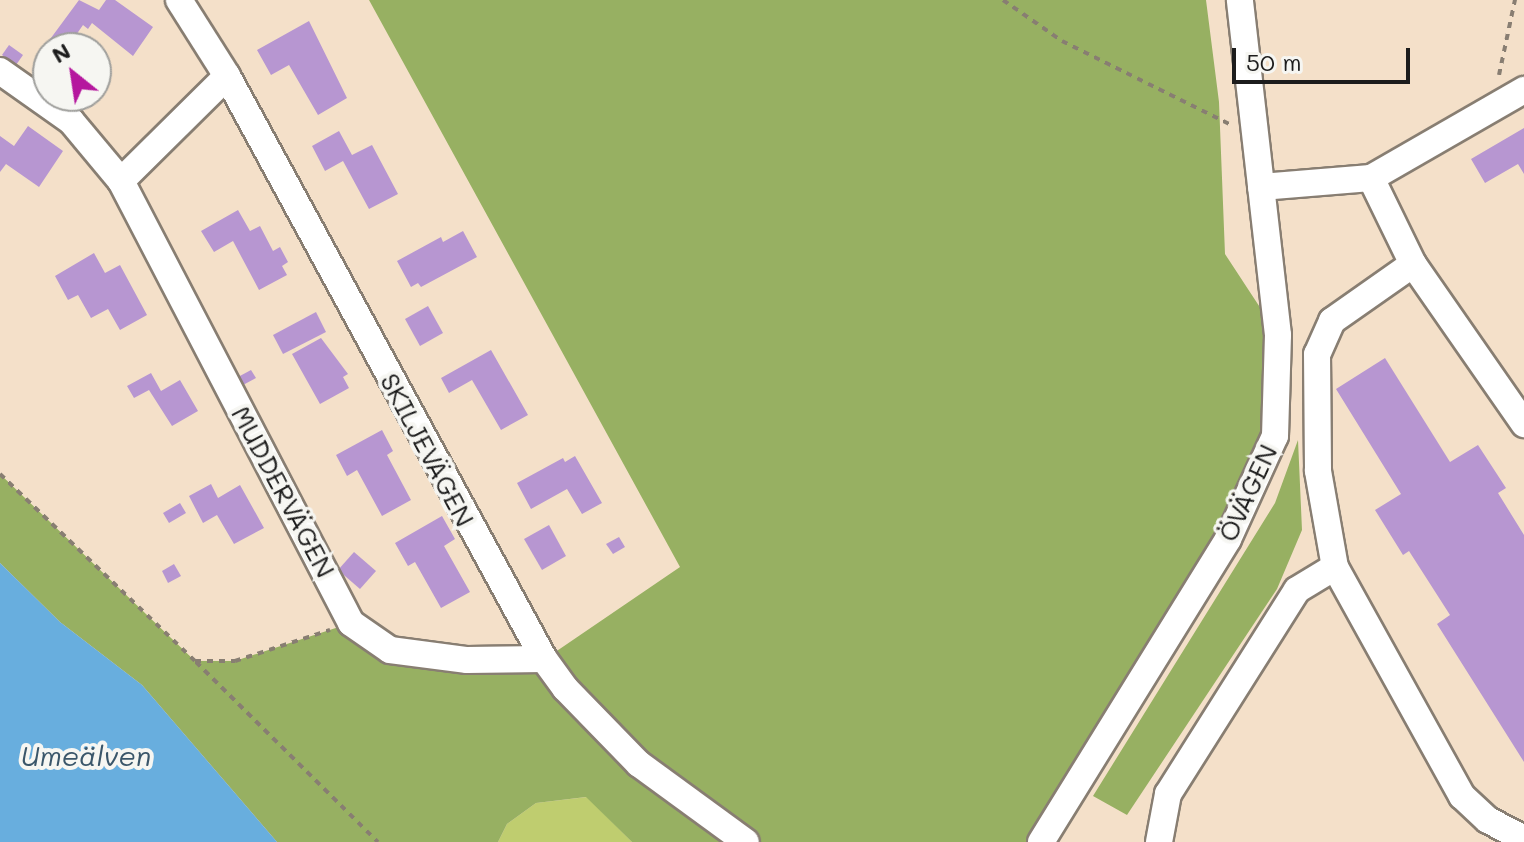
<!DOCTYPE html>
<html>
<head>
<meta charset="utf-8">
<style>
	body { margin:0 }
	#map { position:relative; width:1524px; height:842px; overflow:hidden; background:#f4e0c9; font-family:Mali,sans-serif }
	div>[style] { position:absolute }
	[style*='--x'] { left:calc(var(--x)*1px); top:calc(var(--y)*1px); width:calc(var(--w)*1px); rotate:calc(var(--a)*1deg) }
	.green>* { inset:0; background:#bfcd6f }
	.forest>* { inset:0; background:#97b062 }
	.water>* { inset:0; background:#68aede }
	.building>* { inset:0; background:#b796d1 }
	.path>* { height:4px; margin-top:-2px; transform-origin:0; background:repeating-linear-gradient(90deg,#887e72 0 6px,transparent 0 12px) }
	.roads { filter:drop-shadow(2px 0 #887e72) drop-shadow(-2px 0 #887e72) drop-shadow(0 2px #887e72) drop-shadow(0 -2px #887e72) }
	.minor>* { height:26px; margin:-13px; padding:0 13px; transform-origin:13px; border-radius:13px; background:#fff }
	span { translate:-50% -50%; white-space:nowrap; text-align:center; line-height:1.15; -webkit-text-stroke:8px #f6f6f2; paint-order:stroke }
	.street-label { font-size:26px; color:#1c1c1c }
	.water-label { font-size:28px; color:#3a566a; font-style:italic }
	.north { position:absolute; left:32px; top:32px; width:80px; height:80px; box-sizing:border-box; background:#f6f6f2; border:2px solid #9f9f9c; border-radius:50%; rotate:330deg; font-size:22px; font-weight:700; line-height:32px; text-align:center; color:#1c1c1c }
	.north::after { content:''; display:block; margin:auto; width:28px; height:36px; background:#b5179e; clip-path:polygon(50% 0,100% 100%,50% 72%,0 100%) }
	.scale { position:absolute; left:1232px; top:48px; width:178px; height:36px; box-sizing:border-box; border:4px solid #1c1c1c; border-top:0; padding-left:10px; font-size:24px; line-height:28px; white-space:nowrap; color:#1c1c1c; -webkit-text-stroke:6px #f6f6f2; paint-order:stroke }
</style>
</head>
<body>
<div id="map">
	<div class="green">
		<i style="clip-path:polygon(587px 797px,632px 842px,498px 842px,507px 824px,536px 803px)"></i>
	</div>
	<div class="forest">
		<i style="clip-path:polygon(369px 0,1206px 0,1219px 102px,1225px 254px,1278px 335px,1275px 436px,1041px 842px,632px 842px,586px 797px,536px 803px,507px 824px,498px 842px,277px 842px,142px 685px,60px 622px,0 563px,0 474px,195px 661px,235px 661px,351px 623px,390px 650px,545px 659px,680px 567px)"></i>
		<i style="clip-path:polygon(1298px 440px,1302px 530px,1277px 589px,1127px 815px,1093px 796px,1275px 503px)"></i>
	</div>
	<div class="water">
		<i style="clip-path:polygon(0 563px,60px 622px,142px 685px,277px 842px,0 842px)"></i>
	</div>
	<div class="building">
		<i style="clip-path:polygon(79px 0,99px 10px,106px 0,115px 0,153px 27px,133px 56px,92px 23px,88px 29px,83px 25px,67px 48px,56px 48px,48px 42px)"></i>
		<i style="clip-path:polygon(309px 21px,347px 98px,318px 115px,289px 65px,271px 75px,257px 50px)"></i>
		<i style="clip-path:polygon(9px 45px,23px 55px,16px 65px,2px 55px)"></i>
		<i style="clip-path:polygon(28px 126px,63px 151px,39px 187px,6px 164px,0 172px,0 136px,14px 146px)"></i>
		<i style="clip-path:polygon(1524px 128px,1524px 174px,1518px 164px,1485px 183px,1471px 159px)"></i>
		<i style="clip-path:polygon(339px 131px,352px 155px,372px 145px,398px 194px,369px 209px,343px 161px,325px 171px,312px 146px)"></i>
		<i style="clip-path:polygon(238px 210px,250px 231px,260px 226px,273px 251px,280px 247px,288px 262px,282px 266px,287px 275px,259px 290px,233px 241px,214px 252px,201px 231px)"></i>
		<i style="clip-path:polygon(463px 231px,477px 257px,421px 287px,418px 283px,411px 287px,397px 261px,441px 237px,443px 242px)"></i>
		<i style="clip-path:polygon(94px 253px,105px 273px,120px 265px,147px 315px,120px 330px,108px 309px,91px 318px,78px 295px,68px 300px,55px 276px)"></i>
		<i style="clip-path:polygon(428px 306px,443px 333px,420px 346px,405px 319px)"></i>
		<i style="clip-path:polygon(316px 312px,326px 332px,283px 354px,273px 335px)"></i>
		<i style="clip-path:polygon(321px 338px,348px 374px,343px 377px,349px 388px,320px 404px,292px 354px)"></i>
		<i style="clip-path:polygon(491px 350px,528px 415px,501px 430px,472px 380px,449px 393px,441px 378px)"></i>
		<i style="clip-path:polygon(1385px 358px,1450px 462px,1478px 445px,1506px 488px,1498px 493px,1524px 535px,1524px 762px,1437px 624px,1450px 615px,1409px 551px,1403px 555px,1375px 510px,1401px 494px,1336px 389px)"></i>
		<i style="clip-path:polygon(251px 370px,256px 378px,243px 385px,238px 377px)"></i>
		<i style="clip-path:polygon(151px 373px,161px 391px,180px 380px,198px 411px,172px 426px,149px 390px,134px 398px,127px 386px)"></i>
		<i style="clip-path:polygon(382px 430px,393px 451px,387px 455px,411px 500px,382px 516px,357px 470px,347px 476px,336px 455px)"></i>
		<i style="clip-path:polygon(575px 456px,602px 503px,582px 514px,567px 489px,531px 509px,517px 483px,563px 458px,565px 462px)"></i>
		<i style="clip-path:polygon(211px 484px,218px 498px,240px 485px,264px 528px,234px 544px,217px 515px,203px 523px,189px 496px)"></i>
		<i style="clip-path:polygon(180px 503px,186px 513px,169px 523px,163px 513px)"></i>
		<i style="clip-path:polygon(442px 516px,455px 539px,444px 546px,470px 592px,441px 608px,415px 562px,408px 566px,395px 543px)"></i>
		<i style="clip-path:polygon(549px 525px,566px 556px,542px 570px,524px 539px)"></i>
		<i style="clip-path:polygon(619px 537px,625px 547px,613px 554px,606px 544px)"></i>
		<i style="clip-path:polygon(354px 552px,376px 571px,360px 589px,338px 570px)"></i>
		<i style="clip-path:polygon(174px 564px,181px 576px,168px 583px,162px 571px)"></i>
	</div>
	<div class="path">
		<i style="--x:1003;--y:0;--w:72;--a:34.8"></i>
		<i style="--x:1062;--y:41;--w:189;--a:26.4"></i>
		<i style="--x:1499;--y:75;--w:77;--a:-78"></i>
		<i style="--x:0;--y:474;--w:270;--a:43.8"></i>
		<i style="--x:195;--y:661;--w:40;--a:0"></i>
		<i style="--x:235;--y:661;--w:100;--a:-18.1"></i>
		<i style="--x:196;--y:662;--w:256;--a:44.7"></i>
	</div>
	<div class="roads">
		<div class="minor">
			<i style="--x:179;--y:0;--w:90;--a:57.7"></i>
			<i style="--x:227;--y:76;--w:664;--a:61.47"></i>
			<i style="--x:544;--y:659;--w:36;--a:54"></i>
			<i style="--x:565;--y:688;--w:106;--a:45.8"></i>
			<i style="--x:639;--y:764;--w:132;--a:36.1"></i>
			<i style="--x:0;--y:71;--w:87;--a:35.2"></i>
			<i style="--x:71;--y:121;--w:78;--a:50.2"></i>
			<i style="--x:121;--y:181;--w:498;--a:62.5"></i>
			<i style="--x:351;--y:623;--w:47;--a:34.7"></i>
			<i style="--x:390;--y:650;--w:78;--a:7.4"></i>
			<i style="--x:467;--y:660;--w:77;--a:-0.7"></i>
			<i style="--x:1371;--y:178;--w:96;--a:64"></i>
			<i style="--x:1413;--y:264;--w:195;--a:55.2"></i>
			<i style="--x:121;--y:181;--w:149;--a:-44.7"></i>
			<i style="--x:1261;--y:187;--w:110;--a:-4.7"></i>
			<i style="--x:1371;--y:178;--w:177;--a:-29.9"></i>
			<i style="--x:1413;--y:264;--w:99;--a:144.9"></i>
			<i style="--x:1332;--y:321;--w:36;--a:114"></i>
			<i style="--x:1317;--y:354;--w:117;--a:89.5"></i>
			<i style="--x:1318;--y:471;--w:97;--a:80"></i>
			<i style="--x:1335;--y:567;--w:262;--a:61"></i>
			<i style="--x:1462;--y:796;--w:35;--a:43"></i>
			<i style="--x:1488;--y:820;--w:41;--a:27.8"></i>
			<i style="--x:1041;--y:842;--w:356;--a:-58.3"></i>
			<i style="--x:1228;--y:539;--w:113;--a:-65.5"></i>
			<i style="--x:1275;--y:436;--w:101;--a:-88.3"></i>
			<i style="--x:1278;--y:335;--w:337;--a:-96.5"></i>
			<i style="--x:1159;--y:842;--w:49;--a:-79.4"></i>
			<i style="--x:1168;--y:794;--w:241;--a:-57.7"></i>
			<i style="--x:1297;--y:590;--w:44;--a:-31.2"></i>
		</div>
	</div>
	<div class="street-label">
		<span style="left:427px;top:450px;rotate:62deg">SKILJEVÄGEN</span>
		<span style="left:283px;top:492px;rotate:62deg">MUDDERVÄGEN</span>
		<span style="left:1248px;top:493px;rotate:-65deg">ÖVÄGEN</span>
	</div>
	<div class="water-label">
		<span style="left:86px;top:755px">Umeälven</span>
	</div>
	<div class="north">N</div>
	<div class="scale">50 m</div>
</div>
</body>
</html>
